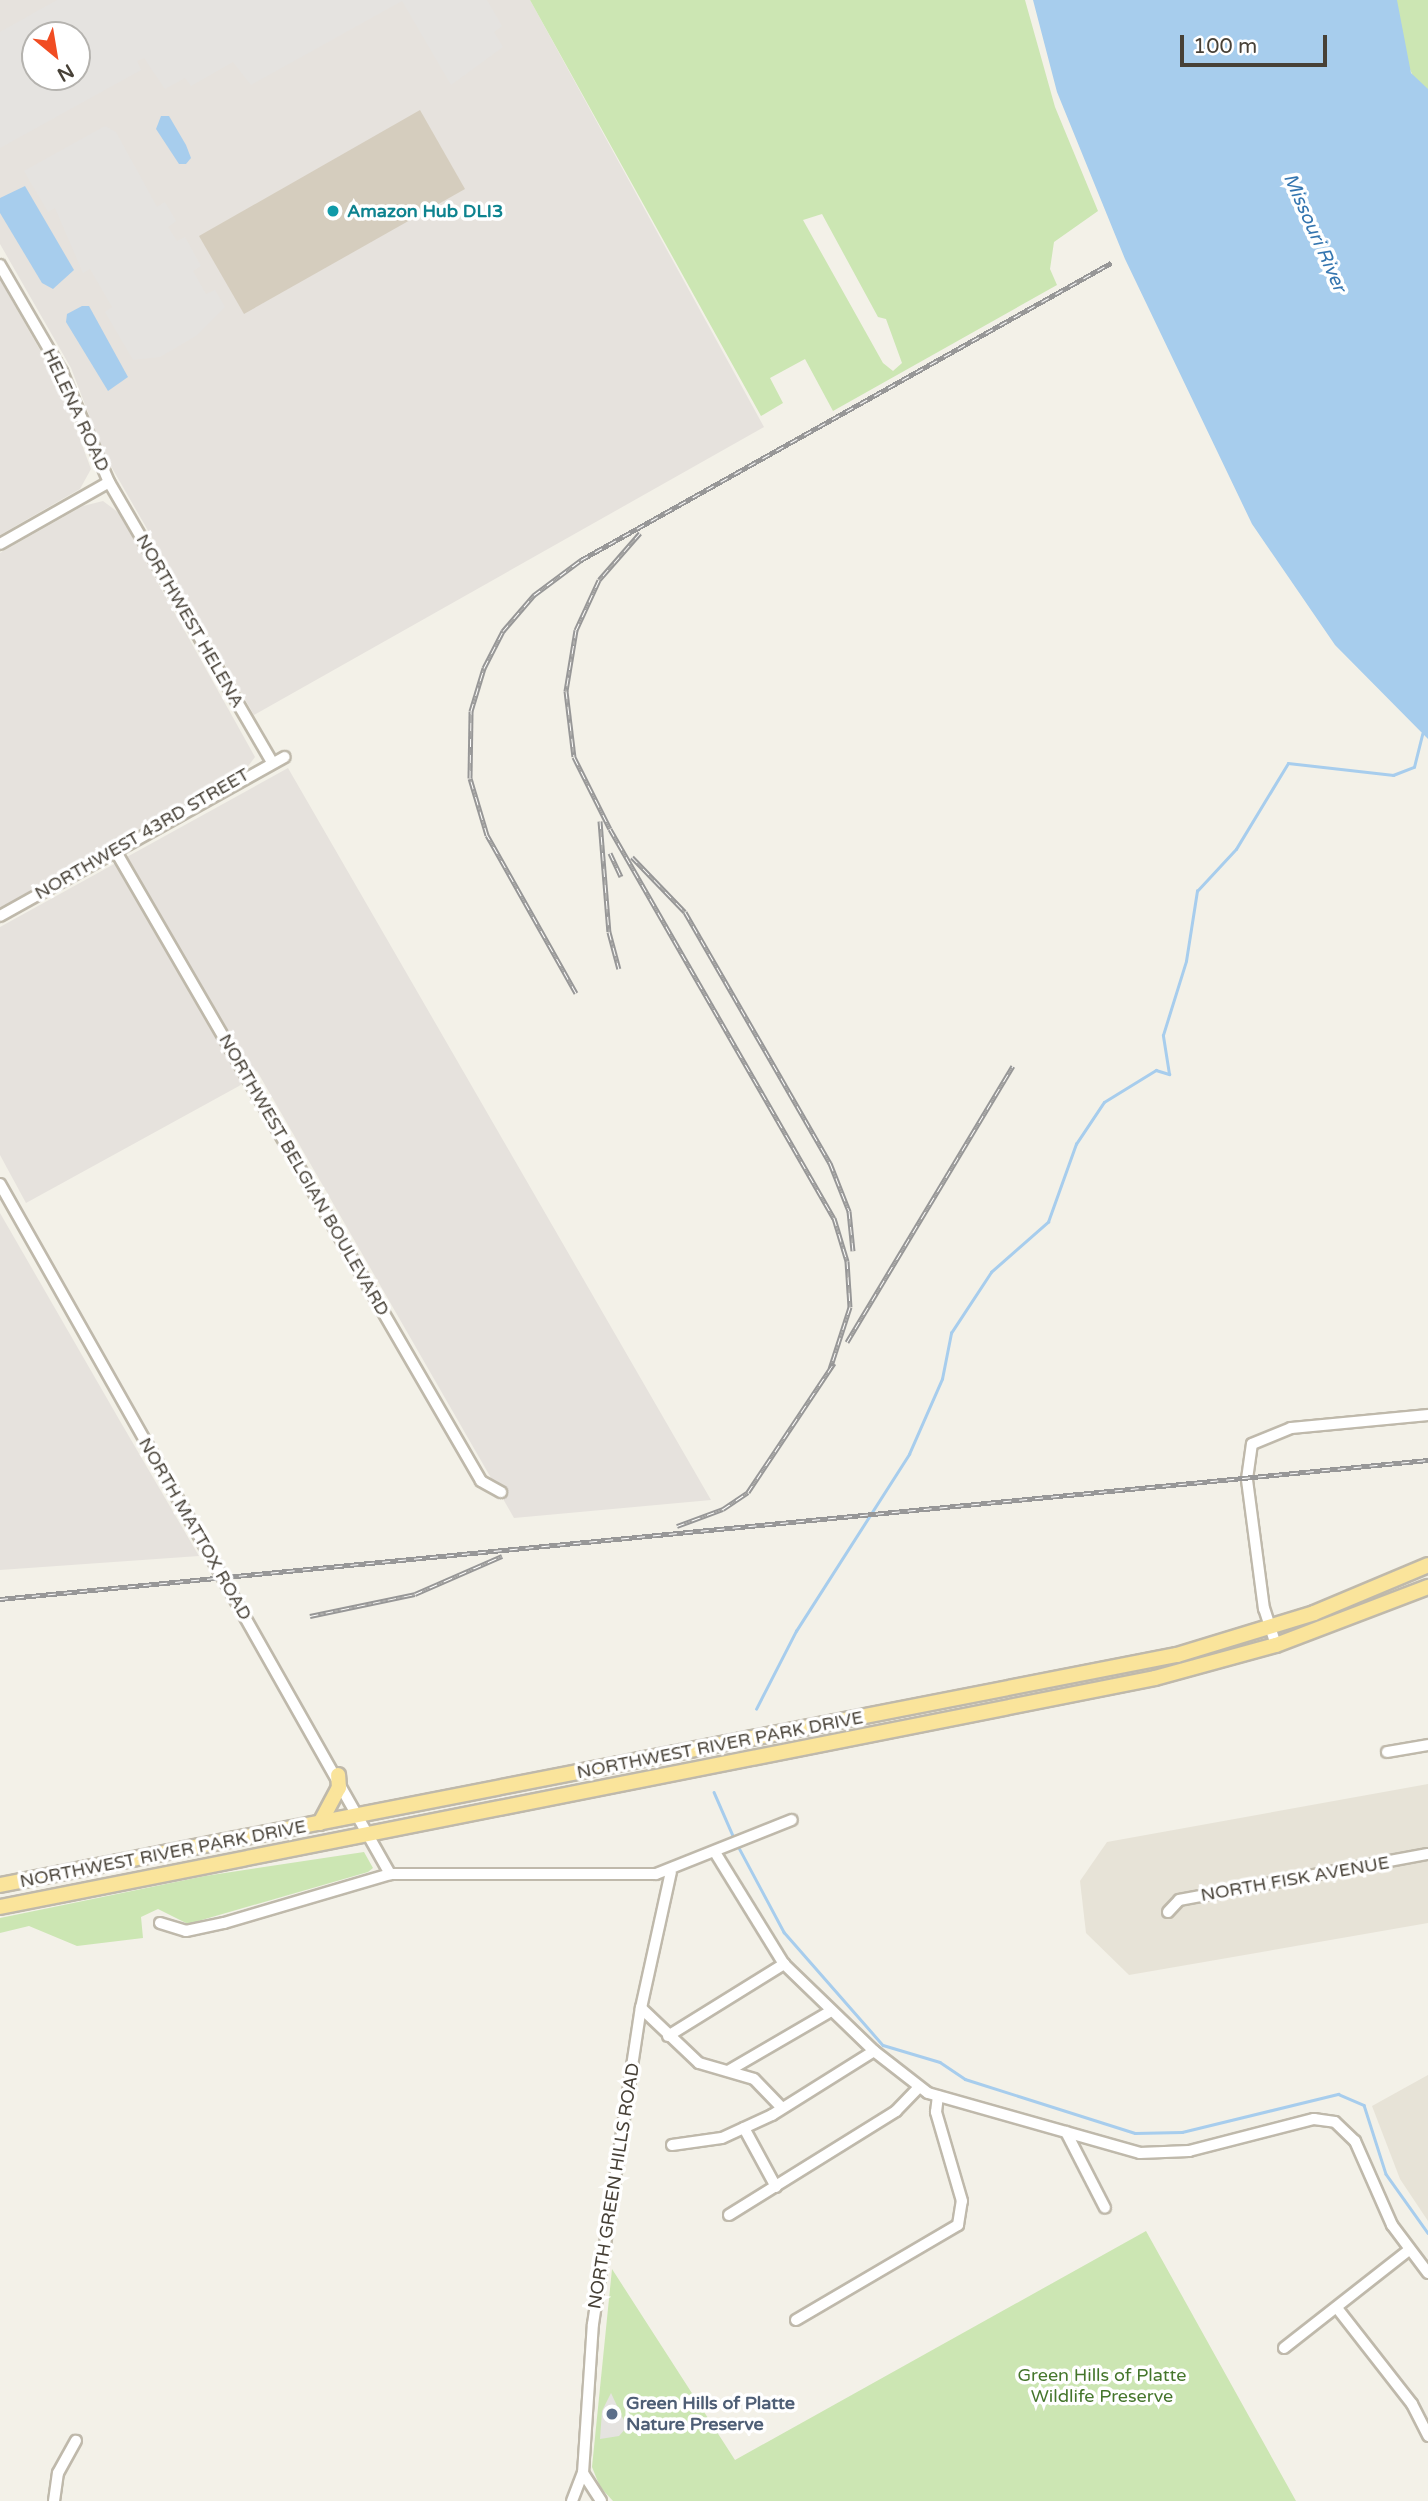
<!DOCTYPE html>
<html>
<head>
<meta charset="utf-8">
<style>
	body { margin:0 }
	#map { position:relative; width:1428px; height:2501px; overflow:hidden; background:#f3f1e8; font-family:"Varela Round",sans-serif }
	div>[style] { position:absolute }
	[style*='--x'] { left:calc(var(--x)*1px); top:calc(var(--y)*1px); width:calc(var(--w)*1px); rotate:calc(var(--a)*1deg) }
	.residential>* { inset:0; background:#e7e3d7 }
	.industrial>* { inset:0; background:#e6e2dd }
	.green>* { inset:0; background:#cce6b3 }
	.parking>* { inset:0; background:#e5e3e0 }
	.water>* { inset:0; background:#a7cded }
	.stream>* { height:2.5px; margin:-1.25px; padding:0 1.25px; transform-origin:1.25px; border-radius:1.25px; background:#a7cded }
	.building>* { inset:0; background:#d5cdbe }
	.roads { filter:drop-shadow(2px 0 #bfb9ab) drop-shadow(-2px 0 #bfb9ab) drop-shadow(0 2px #bfb9ab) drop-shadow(0 -2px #bfb9ab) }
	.minor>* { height:10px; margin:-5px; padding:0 5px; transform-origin:5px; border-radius:5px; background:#fff }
	.major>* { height:14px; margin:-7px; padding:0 7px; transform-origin:7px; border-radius:7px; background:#fae49b }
	.rail>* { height:5px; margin-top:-2.5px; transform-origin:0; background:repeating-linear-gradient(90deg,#fff 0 8px,#979797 0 16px); box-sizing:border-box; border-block:2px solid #979797 }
	.dots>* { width:19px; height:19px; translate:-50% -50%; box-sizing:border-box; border:4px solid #fff; border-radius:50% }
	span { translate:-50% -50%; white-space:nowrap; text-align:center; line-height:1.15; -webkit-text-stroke:7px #fff; paint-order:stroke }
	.culture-label { font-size:18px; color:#0d838f; font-weight:700 }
	.left { translate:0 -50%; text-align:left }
	.street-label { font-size:18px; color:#474137 }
	.park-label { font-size:18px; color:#45762c }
	.service-label { font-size:18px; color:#4e5e75; font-weight:700 }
	.water-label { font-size:19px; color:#3475af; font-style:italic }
	.north { position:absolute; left:21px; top:21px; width:70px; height:70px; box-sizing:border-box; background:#fff; border:2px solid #b5b3af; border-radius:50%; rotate:150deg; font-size:19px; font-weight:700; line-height:28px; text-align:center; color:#474137 }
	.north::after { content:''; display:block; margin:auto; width:24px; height:32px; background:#f14c22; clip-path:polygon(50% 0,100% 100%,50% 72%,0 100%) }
	.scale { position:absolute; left:1180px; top:35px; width:147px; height:32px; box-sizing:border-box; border:4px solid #474137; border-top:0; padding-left:9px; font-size:21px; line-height:24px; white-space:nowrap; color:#474137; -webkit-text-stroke:5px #fff; paint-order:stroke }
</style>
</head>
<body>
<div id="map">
	<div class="residential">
		<i style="clip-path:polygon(1428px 1784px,1428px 1923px,1129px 1975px,1086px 1933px,1080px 1881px,1107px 1842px)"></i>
		<i style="clip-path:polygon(1428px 2075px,1428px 2221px,1400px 2179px,1372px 2106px)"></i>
	</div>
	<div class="industrial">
		<i style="clip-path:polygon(evenodd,0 0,530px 0,764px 427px,254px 715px,104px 454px,71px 368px,0 244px,0 0,35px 35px,77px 35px,77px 77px,35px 77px,35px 35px)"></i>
		<i style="clip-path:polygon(0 280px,60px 385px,91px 469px,80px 489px,0 535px)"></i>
		<i style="clip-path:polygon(103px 501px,119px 513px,255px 757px,246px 769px,0 908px,0 553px,83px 506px)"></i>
		<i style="clip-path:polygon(288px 768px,711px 1500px,514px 1518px,257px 1071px,239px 1086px,26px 1203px,0 1155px,0 927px)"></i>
		<i style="clip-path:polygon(0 1213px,120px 1421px,199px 1556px,0 1570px)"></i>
	</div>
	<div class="green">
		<i style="clip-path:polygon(evenodd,530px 0,1025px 0,1055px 107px,1098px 211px,1054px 242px,1050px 269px,1057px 285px,833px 411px,805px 359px,770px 378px,783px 403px,761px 416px,530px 0,822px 214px,878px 317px,886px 319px,902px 363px,893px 371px,883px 363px,803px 220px,822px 214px)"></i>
		<i style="clip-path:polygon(1380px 0,1428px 0,1428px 109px,1386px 17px)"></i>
		<i style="clip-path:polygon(364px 1852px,373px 1868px,368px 1872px,188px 1924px,158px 1909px,141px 1917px,143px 1938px,77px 1946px,29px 1926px,0 1933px,0 1918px,205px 1876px)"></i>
		<i style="clip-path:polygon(1146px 2231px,1296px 2501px,613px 2501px,600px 2487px,592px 2467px,612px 2269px,735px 2460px)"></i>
	</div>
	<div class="parking">
		<i style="clip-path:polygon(evenodd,57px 0,487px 0,502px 26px,494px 32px,503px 47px,451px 85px,402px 1px,251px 85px,233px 62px,191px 86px,185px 78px,165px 89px,144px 58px,137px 61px,141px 70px,0 148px,0 32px,57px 0,77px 35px,77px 77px,35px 77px,35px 35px,77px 35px)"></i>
		<i style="clip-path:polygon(105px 126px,116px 132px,157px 207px,165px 202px,176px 221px,168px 227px,177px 241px,185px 237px,201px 266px,193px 271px,206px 294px,215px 290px,225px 307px,196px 336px,160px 357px,133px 360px,105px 312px,112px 307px,90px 269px,83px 273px,55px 208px,48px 212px,24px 171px)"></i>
		<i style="clip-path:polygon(611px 2393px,627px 2427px,619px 2436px,600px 2439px,602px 2411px)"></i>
	</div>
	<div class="water">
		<i style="clip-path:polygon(1033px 0,1397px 0,1411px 73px,1428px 89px,1428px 739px,1335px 645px,1252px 524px,1125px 259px,1057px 92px)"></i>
		<i style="clip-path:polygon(161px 116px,169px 116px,186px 145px,191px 158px,186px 164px,179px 164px,156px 129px)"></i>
		<i style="clip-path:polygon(25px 186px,74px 270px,53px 289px,42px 283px,0 213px,0 198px)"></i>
		<i style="clip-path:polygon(82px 306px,89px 306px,128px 377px,108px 391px,66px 322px,67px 314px)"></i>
	</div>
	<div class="stream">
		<i style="--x:756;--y:1709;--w:88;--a:-62.9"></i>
		<i style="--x:796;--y:1631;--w:210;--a:-57.4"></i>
		<i style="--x:909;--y:1454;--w:82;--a:-66.3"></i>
		<i style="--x:942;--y:1379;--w:47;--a:-78.9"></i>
		<i style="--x:951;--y:1333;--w:73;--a:-56.7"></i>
		<i style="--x:991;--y:1272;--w:76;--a:-41.3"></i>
		<i style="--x:1048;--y:1222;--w:83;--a:-70.3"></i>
		<i style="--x:1076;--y:1144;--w:50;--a:-56.3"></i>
		<i style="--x:1104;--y:1102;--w:61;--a:-31.6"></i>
		<i style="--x:1156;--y:1070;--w:14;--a:17"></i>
		<i style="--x:1169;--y:1074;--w:39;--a:-99"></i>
		<i style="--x:1163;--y:1035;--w:77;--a:-72.7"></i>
		<i style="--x:1186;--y:961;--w:71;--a:-81.1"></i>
		<i style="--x:1197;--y:891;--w:57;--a:-47.1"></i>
		<i style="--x:1236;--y:849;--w:100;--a:-58.8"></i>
		<i style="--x:1288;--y:763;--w:106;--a:6.5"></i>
		<i style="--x:1393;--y:775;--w:22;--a:-21"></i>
		<i style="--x:1414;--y:767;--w:34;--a:-76"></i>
		<i style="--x:714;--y:1792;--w:50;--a:66.5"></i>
		<i style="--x:737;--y:1844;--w:100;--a:61.9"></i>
		<i style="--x:784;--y:1932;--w:150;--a:48.8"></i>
		<i style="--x:883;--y:2045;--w:59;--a:16.6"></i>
		<i style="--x:940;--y:2062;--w:30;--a:34"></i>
		<i style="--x:965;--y:2079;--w:178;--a:17.6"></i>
		<i style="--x:1135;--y:2133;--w:47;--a:-1.2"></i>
		<i style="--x:1182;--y:2132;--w:161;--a:-13.7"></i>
		<i style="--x:1338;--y:2094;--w:28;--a:23"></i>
		<i style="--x:1364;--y:2105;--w:72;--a:72.3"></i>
		<i style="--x:1386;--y:2174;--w:72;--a:54.6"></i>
	</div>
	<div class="building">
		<i style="clip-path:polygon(420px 110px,465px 189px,244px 314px,199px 236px)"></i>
	</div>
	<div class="roads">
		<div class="minor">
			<i style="--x:0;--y:265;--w:124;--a:59.9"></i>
			<i style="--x:62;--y:372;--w:120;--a:66.9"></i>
			<i style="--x:109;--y:482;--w:322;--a:59.8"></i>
			<i style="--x:0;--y:544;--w:125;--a:-29.6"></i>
			<i style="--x:115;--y:850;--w:729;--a:59.88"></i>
			<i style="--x:481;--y:1481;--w:23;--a:29"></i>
			<i style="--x:0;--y:916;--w:326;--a:-29.2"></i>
			<i style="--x:0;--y:1184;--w:793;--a:60.52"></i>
			<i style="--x:1276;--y:1645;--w:38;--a:-108"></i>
			<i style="--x:1264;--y:1609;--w:131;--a:-97.5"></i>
			<i style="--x:1247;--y:1479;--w:35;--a:-82"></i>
			<i style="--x:1252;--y:1444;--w:42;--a:-22.3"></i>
			<i style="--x:1291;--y:1428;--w:138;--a:-5.4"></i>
			<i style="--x:1387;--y:1752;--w:42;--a:-9.7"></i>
			<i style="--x:716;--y:1854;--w:129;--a:58.3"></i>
			<i style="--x:784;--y:1964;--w:125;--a:44"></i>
			<i style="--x:874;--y:2051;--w:68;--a:37.9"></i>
			<i style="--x:928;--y:2093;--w:220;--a:15.8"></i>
			<i style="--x:1140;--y:2153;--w:49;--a:-2.3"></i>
			<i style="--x:1189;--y:2151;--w:129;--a:-14.4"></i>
			<i style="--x:1314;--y:2119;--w:21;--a:8"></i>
			<i style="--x:1335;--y:2122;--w:28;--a:44"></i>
			<i style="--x:1355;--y:2141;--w:92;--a:66.2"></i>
			<i style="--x:1392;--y:2225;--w:60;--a:53.1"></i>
			<i style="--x:1168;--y:1912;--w:16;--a:-47"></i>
			<i style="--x:1179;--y:1900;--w:253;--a:-10.5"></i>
			<i style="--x:160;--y:1923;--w:27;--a:17"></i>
			<i style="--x:186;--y:1931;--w:39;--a:-12"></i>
			<i style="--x:224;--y:1923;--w:173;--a:-16.4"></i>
			<i style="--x:390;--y:1874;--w:266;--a:0"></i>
			<i style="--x:656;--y:1874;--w:146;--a:-21.7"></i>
			<i style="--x:641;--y:2008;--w:80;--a:43.5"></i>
			<i style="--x:699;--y:2063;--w:57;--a:16.2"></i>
			<i style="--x:754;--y:2079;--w:40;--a:46"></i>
			<i style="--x:668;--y:2036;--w:137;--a:-31.8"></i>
			<i style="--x:728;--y:2071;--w:119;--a:-30.2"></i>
			<i style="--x:744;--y:2128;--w:67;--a:61.5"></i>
			<i style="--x:1066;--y:2132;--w:85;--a:62.8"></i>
			<i style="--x:672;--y:2145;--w:50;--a:-8"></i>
			<i style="--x:722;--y:2138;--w:55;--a:-24.7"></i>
			<i style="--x:772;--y:2115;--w:120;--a:-32.1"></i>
			<i style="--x:729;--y:2215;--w:197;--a:-31.9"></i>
			<i style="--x:896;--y:2111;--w:33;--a:-46"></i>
			<i style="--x:1337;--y:2308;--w:122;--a:52"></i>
			<i style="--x:1412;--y:2404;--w:36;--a:63"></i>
			<i style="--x:796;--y:2320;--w:188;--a:-30.4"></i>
			<i style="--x:958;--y:2225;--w:24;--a:-81"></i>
			<i style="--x:962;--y:2201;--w:93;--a:-106.3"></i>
			<i style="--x:936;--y:2112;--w:16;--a:-83"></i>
			<i style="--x:1284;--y:2348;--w:159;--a:-38.1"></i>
			<i style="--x:583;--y:2473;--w:33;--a:57"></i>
			<i style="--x:54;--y:2501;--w:28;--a:-82"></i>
			<i style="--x:58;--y:2473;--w:37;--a:-61"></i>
			<i style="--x:572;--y:2501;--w:30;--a:-69"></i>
			<i style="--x:583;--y:2473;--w:149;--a:-86.2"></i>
			<i style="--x:593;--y:2324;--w:320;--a:-81.4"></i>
			<i style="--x:641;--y:2008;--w:139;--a:-77.6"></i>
		</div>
		<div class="major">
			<i style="--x:320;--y:1823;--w:40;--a:-62"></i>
			<i style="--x:339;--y:1788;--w:13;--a:-94"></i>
			<i style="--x:0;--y:1885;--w:1199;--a:-11.06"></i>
			<i style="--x:1177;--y:1655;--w:143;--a:-17"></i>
			<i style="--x:1314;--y:1613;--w:124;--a:-22.8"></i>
			<i style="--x:0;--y:1907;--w:1177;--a:-11.21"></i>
			<i style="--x:1155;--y:1678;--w:125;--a:-15.3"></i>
			<i style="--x:1276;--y:1645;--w:163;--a:-20.9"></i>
		</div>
	</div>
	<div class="rail">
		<i style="--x:640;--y:533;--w:62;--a:131.1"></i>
		<i style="--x:599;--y:580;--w:55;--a:114.7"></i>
		<i style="--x:576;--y:630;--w:62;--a:99.3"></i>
		<i style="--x:566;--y:691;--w:66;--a:83.1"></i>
		<i style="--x:574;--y:757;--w:80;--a:63.4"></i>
		<i style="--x:610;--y:829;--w:449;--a:60.1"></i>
		<i style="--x:834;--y:1218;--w:45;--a:73.2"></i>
		<i style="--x:847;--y:1261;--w:46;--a:86.3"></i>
		<i style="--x:850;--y:1307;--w:65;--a:107.9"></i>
		<i style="--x:600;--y:821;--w:111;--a:85.4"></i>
		<i style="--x:609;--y:932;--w:38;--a:75"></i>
		<i style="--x:610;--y:853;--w:26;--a:65"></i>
		<i style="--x:632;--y:857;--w:76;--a:46.1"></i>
		<i style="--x:685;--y:912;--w:290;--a:60"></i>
		<i style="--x:830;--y:1163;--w:52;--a:68.4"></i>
		<i style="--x:849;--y:1211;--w:40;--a:84.3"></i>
		<i style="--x:576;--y:993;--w:181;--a:-119.4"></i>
		<i style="--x:487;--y:835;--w:59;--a:-106.6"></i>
		<i style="--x:470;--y:778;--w:67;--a:-89.1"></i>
		<i style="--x:471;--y:711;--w:45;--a:-73.2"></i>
		<i style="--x:484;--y:668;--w:42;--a:-62.8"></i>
		<i style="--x:503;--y:631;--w:48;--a:-49.3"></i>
		<i style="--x:534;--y:595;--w:59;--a:-36.7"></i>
		<i style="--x:581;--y:560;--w:608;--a:-29.27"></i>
		<i style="--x:847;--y:1342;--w:322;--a:-59"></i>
		<i style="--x:677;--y:1526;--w:49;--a:-20.3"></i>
		<i style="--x:723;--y:1509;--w:30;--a:-34"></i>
		<i style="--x:748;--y:1492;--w:155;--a:-56.3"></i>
		<i style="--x:0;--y:1599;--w:1435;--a:-5.56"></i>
		<i style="--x:310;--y:1616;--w:107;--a:-11.8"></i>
		<i style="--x:415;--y:1594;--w:95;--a:-23.6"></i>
	</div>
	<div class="dots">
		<i style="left:333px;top:211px;background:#0f9aa8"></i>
		<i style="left:612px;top:2414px;background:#5c6f8a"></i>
	</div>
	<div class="culture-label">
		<span class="left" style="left:347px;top:211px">Amazon Hub DLI3</span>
	</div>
	<div class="street-label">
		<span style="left:76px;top:410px;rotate:65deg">HELENA ROAD</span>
		<span style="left:190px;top:621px;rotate:60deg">NORTHWEST HELENA</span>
		<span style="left:142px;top:834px;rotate:-30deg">NORTHWEST 43RD STREET</span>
		<span style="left:304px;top:1175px;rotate:60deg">NORTHWEST BELGIAN BOULEVARD</span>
		<span style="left:195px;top:1529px;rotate:60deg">NORTH MATTOX ROAD</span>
		<span style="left:720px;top:1745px;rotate:-11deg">NORTHWEST RIVER PARK DRIVE</span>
		<span style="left:163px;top:1854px;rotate:-11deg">NORTHWEST RIVER PARK DRIVE</span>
		<span style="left:1295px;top:1879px;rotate:-10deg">NORTH FISK AVENUE</span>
		<span style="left:614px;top:2186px;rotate:-81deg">NORTH GREEN HILLS ROAD</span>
	</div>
	<div class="park-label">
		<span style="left:1102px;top:2386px">Green Hills of Platte<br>Wildlife Preserve</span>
	</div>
	<div class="service-label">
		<span class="left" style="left:626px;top:2414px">Green Hills of Platte<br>Nature Preserve</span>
	</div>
	<div class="water-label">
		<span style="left:1314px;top:233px;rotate:66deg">Missouri River</span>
	</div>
	<div class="north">N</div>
	<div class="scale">100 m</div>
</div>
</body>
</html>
